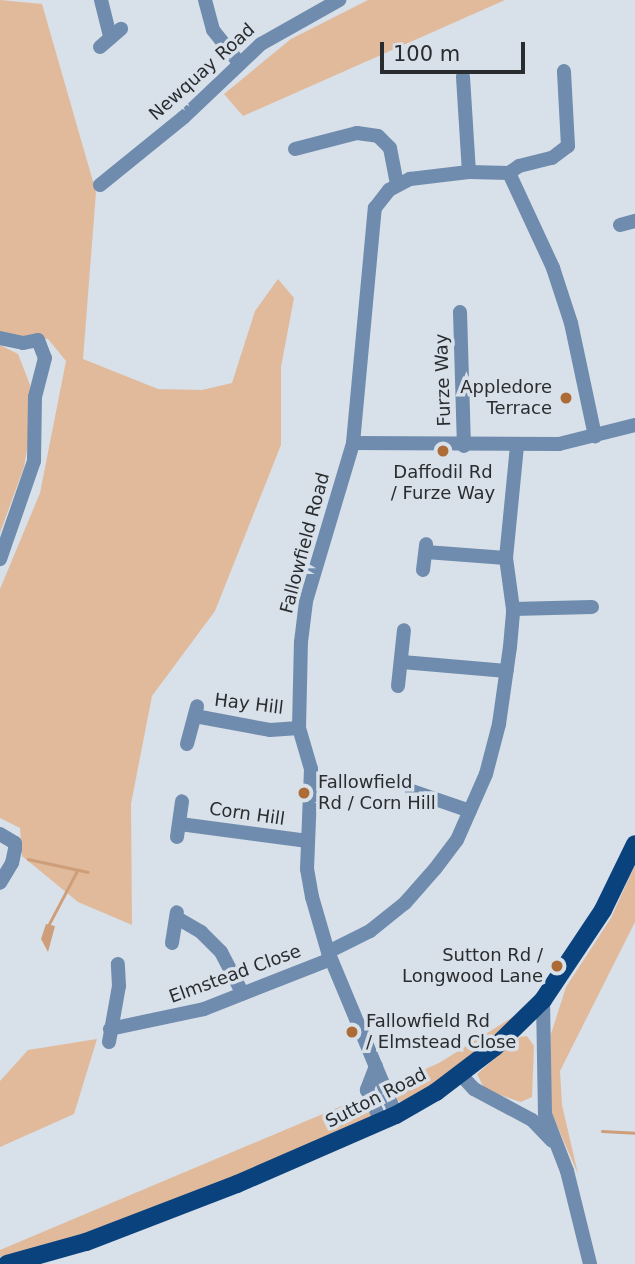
<!DOCTYPE html>
<html>
<head>
<meta charset="utf-8">
<style>
	body { margin:0 }
	#map { position:relative; width:635px; height:1264px; overflow:hidden; background:#d8e0e9; font-family:"DejaVu Sans",sans-serif }
	div>[style] { position:absolute }
	[style*='--x'] { left:calc(var(--x)*1px); top:calc(var(--y)*1px); width:calc(var(--w)*1px); rotate:calc(var(--a)*1deg) }
	.green>* { inset:0; background:#e1ba9c }
	.water>* { inset:0; background:#cd9e79 }
	.stream>* { height:2.5px; margin:-1.25px; padding:0 1.25px; transform-origin:1.25px; border-radius:1.25px; background:#cd9e79 }
	.minor>* { height:14px; margin:-7px; padding:0 7px; transform-origin:7px; border-radius:7px; background:#6f8bad }
	.major>* { height:18px; margin:-9px; padding:0 9px; transform-origin:9px; border-radius:9px; background:#0a427e }
	.dots>* { width:19px; height:19px; translate:-50% -50%; box-sizing:border-box; border:4px solid #d8e0e9; border-radius:50% }
	span { translate:-50% -50%; white-space:nowrap; text-align:center; line-height:1.15; -webkit-text-stroke:7px #d8e0e9; paint-order:stroke }
	.street-label { font-size:18px; color:#2a2d30 }
	.poi-label { font-size:18px; color:#2a2d30 }
	.right { translate:-100% -50%; text-align:right }
	.left { translate:0 -50%; text-align:left }
	.scale { position:absolute; left:380px; top:42px; width:145px; height:32px; box-sizing:border-box; border:4px solid #2a2d30; border-top:0; padding-left:9px; font-size:21px; line-height:24px; white-space:nowrap; color:#2a2d30; -webkit-text-stroke:5px #d8e0e9; paint-order:stroke }
</style>
</head>
<body>
<div id="map">
	<div class="green">
		<i style="clip-path:polygon(0 0,42px 4px,96px 192px,83px 359px,158px 389px,202px 390px,232px 383px,255px 311px,278px 279px,294px 298px,281px 367px,281px 445px,215px 611px,152px 696px,131px 804px,132px 925px,78px 902px,22px 856px,20px 828px,0 818px,0 589px,40px 493px,66px 361px,48px 339px,0 334px)"></i>
		<i style="clip-path:polygon(368px 0,505px 0,243px 116px,224px 94px,291px 39px)"></i>
		<i style="clip-path:polygon(0 345px,18px 354px,30px 385px,33px 416px,24px 467px,0 533px)"></i>
		<i style="clip-path:polygon(635px 865px,635px 922px,560px 1071px,562px 1105px,578px 1174px,548px 1105px,551px 1034px,566px 987px,611px 918px)"></i>
		<i style="clip-path:polygon(519px 1013px,482px 1049px,407px 1103px,398px 1101px,391px 1084px,439px 1063px)"></i>
		<i style="clip-path:polygon(527px 1036px,534px 1046px,532px 1097px,521px 1102px,485px 1090px,477px 1074px,520px 1037px)"></i>
		<i style="clip-path:polygon(97px 1039px,74px 1114px,0 1147px,0 1081px,28px 1050px)"></i>
		<i style="clip-path:polygon(363px 1097px,373px 1120px,86px 1237px,0 1257px,0 1250px)"></i>
	</div>
	<div class="water">
		<i style="clip-path:polygon(46px 924px,55px 926px,48px 952px,41px 939px)"></i>
	</div>
	<div class="stream">
		<i style="--x:28;--y:859;--w:61;--a:12.2"></i>
		<i style="--x:49;--y:924;--w:60;--a:-62.2"></i>
		<i style="--x:602;--y:1131;--w:33;--a:3"></i>
	</div>
	<div class="minor">
		<i style="--x:101;--y:0;--w:36;--a:76"></i>
		<i style="--x:205;--y:0;--w:31;--a:75"></i>
		<i style="--x:213;--y:30;--w:43;--a:51.5"></i>
		<i style="--x:100;--y:47;--w:28;--a:-41"></i>
		<i style="--x:463;--y:77;--w:95;--a:86.4"></i>
		<i style="--x:295;--y:149;--w:64;--a:-14.5"></i>
		<i style="--x:357;--y:133;--w:21;--a:8"></i>
		<i style="--x:378;--y:136;--w:17;--a:45"></i>
		<i style="--x:390;--y:148;--w:37;--a:79"></i>
		<i style="--x:509;--y:173;--w:105;--a:65.1"></i>
		<i style="--x:553;--y:268;--w:58;--a:71.9"></i>
		<i style="--x:571;--y:323;--w:116;--a:78"></i>
		<i style="--x:509;--y:173;--w:12;--a:-35"></i>
		<i style="--x:519;--y:166;--w:34;--a:-14"></i>
		<i style="--x:552;--y:158;--w:20;--a:-37"></i>
		<i style="--x:568;--y:146;--w:75;--a:-93.1"></i>
		<i style="--x:100;--y:185;--w:108;--a:-39"></i>
		<i style="--x:184;--y:117;--w:106;--a:-43.5"></i>
		<i style="--x:261;--y:44;--w:90;--a:-29.4"></i>
		<i style="--x:620;--y:225;--w:16;--a:-15"></i>
		<i style="--x:460;--y:312;--w:134;--a:88.3"></i>
		<i style="--x:0;--y:338;--w:24;--a:12"></i>
		<i style="--x:23;--y:343;--w:15;--a:-11"></i>
		<i style="--x:38;--y:340;--w:19;--a:69"></i>
		<i style="--x:45;--y:358;--w:40;--a:104.4"></i>
		<i style="--x:35;--y:397;--w:64;--a:90.9"></i>
		<i style="--x:34;--y:461;--w:104;--a:109.1"></i>
		<i style="--x:353;--y:443;--w:206;--a:0.3"></i>
		<i style="--x:559;--y:444;--w:78;--a:-14"></i>
		<i style="--x:426;--y:552;--w:80;--a:4.3"></i>
		<i style="--x:423;--y:570;--w:26;--a:-83"></i>
		<i style="--x:513;--y:609;--w:79;--a:-1.5"></i>
		<i style="--x:402;--y:662;--w:105;--a:4.9"></i>
		<i style="--x:398;--y:686;--w:56;--a:-83.9"></i>
		<i style="--x:195;--y:716;--w:76;--a:10.6"></i>
		<i style="--x:270;--y:730;--w:29;--a:-4"></i>
		<i style="--x:187;--y:744;--w:39;--a:-75"></i>
		<i style="--x:412;--y:791;--w:61;--a:19"></i>
		<i style="--x:180;--y:824;--w:129;--a:7.6"></i>
		<i style="--x:0;--y:834;--w:17;--a:31"></i>
		<i style="--x:15;--y:843;--w:6;--a:90"></i>
		<i style="--x:15;--y:849;--w:14;--a:102"></i>
		<i style="--x:12;--y:863;--w:23;--a:121"></i>
		<i style="--x:177;--y:837;--w:36;--a:-82"></i>
		<i style="--x:177;--y:918;--w:28;--a:30"></i>
		<i style="--x:201;--y:932;--w:28;--a:45"></i>
		<i style="--x:221;--y:952;--w:47;--a:62.4"></i>
		<i style="--x:172;--y:943;--w:31;--a:-81"></i>
		<i style="--x:328;--y:952;--w:47;--a:-26.6"></i>
		<i style="--x:370;--y:931;--w:45;--a:-38.7"></i>
		<i style="--x:405;--y:903;--w:45;--a:-48.6"></i>
		<i style="--x:435;--y:869;--w:36;--a:-53"></i>
		<i style="--x:457;--y:840;--w:72;--a:-66.3"></i>
		<i style="--x:486;--y:774;--w:52;--a:-75.4"></i>
		<i style="--x:499;--y:724;--w:78;--a:-81.9"></i>
		<i style="--x:510;--y:647;--w:38;--a:-85"></i>
		<i style="--x:513;--y:609;--w:51;--a:-97.8"></i>
		<i style="--x:506;--y:558;--w:113;--a:-84.4"></i>
		<i style="--x:543;--y:1000;--w:114;--a:89"></i>
		<i style="--x:545;--y:1114;--w:61;--a:68.9"></i>
		<i style="--x:567;--y:1171;--w:96;--a:76.1"></i>
		<i style="--x:110;--y:1029;--w:96;--a:-12"></i>
		<i style="--x:204;--y:1009;--w:136;--a:-21.5"></i>
		<i style="--x:109;--y:1042;--w:57;--a:-79.9"></i>
		<i style="--x:119;--y:986;--w:22;--a:-93"></i>
		<i style="--x:376;--y:1066;--w:26;--a:111"></i>
		<i style="--x:367;--y:1090;--w:35;--a:66"></i>
		<i style="--x:460;--y:1074;--w:21;--a:47"></i>
		<i style="--x:474;--y:1089;--w:66;--a:28.1"></i>
		<i style="--x:532;--y:1120;--w:29;--a:46"></i>
		<i style="--x:396;--y:1115;--w:177;--a:-112.6"></i>
		<i style="--x:328;--y:952;--w:57;--a:-106.2"></i>
		<i style="--x:312;--y:897;--w:28;--a:-100"></i>
		<i style="--x:307;--y:869;--w:100;--a:-87.7"></i>
		<i style="--x:311;--y:769;--w:43;--a:-106.3"></i>
		<i style="--x:299;--y:728;--w:86;--a:-88.7"></i>
		<i style="--x:301;--y:642;--w:41;--a:-83"></i>
		<i style="--x:306;--y:601;--w:165;--a:-73.4"></i>
		<i style="--x:353;--y:443;--w:236;--a:-84.7"></i>
		<i style="--x:375;--y:208;--w:23;--a:-52"></i>
		<i style="--x:389;--y:190;--w:24;--a:-28"></i>
		<i style="--x:410;--y:179;--w:59;--a:-6.8"></i>
		<i style="--x:469;--y:172;--w:40;--a:1.4"></i>
	</div>
	<div class="major">
		<i style="--x:7;--y:1264;--w:82;--a:-15.6"></i>
		<i style="--x:86;--y:1242;--w:162;--a:-21"></i>
		<i style="--x:237;--y:1184;--w:173;--a:-23.5"></i>
		<i style="--x:396;--y:1115;--w:46;--a:-29.9"></i>
		<i style="--x:436;--y:1092;--w:74;--a:-37.3"></i>
		<i style="--x:495;--y:1047;--w:67;--a:-44.4"></i>
		<i style="--x:543;--y:1000;--w:108;--a:-56.3"></i>
		<i style="--x:603;--y:910;--w:73;--a:-64.1"></i>
	</div>
	<div class="dots">
		<i style="left:566px;top:398px;background:#ad6c35"></i>
		<i style="left:443px;top:451px;background:#ad6c35"></i>
		<i style="left:304px;top:793px;background:#ad6c35"></i>
		<i style="left:557px;top:966px;background:#ad6c35"></i>
		<i style="left:352px;top:1032px;background:#ad6c35"></i>
	</div>
	<div class="street-label">
		<span style="left:202px;top:72px;rotate:-42deg">Newquay Road</span>
		<span style="left:443px;top:380px;rotate:-92deg">Furze Way</span>
		<span style="left:305px;top:543px;rotate:-75deg">Fallowfield Road</span>
		<span style="left:249px;top:704px;rotate:7deg">Hay Hill</span>
		<span style="left:247px;top:814px;rotate:8deg">Corn Hill</span>
		<span style="left:235px;top:974px;rotate:-20deg">Elmstead Close</span>
		<span style="left:376px;top:1098px;rotate:-27deg">Sutton Road</span>
	</div>
	<div class="poi-label">
		<span class="right" style="left:552px;top:398px">Appledore<br>Terrace</span>
		<span style="left:443px;top:483px">Daffodil Rd<br>/ Furze Way</span>
		<span class="left" style="left:318px;top:793px">Fallowfield<br>Rd / Corn Hill</span>
		<span class="right" style="left:543px;top:966px">Sutton Rd /<br>Longwood Lane</span>
		<span class="left" style="left:366px;top:1032px">Fallowfield Rd<br>/ Elmstead Close</span>
	</div>
	<div class="scale">100 m</div>
</div>
</body>
</html>
